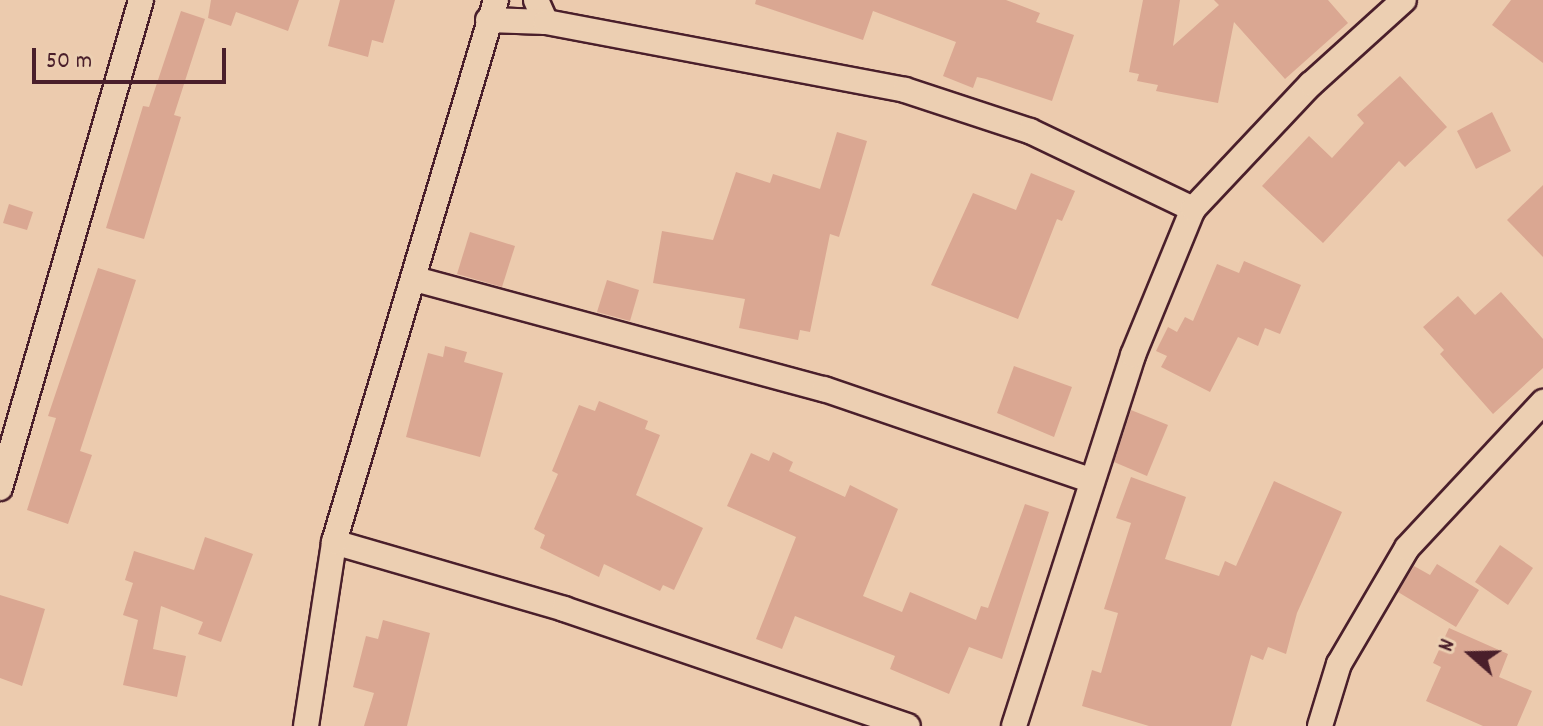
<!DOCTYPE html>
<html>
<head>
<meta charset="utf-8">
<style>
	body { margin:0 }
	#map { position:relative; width:1543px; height:726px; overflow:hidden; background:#eccbae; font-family:Dekko,sans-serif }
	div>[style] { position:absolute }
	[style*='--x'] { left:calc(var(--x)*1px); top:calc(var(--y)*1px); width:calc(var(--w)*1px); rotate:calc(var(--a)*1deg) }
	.building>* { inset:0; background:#daa792 }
	.roads { filter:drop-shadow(2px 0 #4a1f2b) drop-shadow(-2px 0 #4a1f2b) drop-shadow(0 2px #4a1f2b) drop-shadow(0 -2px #4a1f2b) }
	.minor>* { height:24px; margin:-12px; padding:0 12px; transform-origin:12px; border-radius:12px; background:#eccfb2 }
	span { translate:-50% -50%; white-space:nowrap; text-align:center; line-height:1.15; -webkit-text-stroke:6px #eccfb2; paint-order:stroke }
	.north { position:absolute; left:1431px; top:614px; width:80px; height:80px; -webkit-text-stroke:6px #eccfb2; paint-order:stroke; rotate:290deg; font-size:22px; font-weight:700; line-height:32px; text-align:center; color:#4a1f2b }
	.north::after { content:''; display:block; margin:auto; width:28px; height:36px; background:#4a1f2b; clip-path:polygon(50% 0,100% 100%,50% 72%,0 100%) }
	.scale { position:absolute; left:32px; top:48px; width:194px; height:36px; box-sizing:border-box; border:4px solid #4a1f2b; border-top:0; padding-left:10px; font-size:24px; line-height:28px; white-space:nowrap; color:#4a1f2b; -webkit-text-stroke:6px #eccfb2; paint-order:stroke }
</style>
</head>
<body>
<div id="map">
	<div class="building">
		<i style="clip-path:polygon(211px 0,299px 0,288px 31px,236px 12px,231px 26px,208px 18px)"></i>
		<i style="clip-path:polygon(340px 0,395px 0,383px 43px,372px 40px,368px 57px,328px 46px)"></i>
		<i style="clip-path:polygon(756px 0,1006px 0,1040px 13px,1036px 22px,1074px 35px,1052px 101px,986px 79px,977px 77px,973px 88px,943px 76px,956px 42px,873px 11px,863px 40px,755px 4px)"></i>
		<i style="clip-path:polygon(1143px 0,1180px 0,1173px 46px,1219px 5px,1214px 0,1328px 0,1348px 23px,1285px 79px,1234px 22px,1218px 103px,1156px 91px,1158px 85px,1137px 81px,1139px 74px,1129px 72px)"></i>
		<i style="clip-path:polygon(1511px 0,1543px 0,1543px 63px,1492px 25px)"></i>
		<i style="clip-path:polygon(181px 11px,205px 19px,174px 115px,181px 117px,144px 239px,106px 228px,143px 106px,149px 107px)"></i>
		<i style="clip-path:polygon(1400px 76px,1447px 127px,1405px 167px,1399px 161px,1323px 243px,1262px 186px,1309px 136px,1332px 158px,1364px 123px,1357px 115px)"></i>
		<i style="clip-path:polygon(1492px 112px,1511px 151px,1476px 169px,1457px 131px)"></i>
		<i style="clip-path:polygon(837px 132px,867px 141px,839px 237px,830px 234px,810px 332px,800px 330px,798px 340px,739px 328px,745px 299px,653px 283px,662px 231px,713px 240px,736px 172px,770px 183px,773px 174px,820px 189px)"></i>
		<i style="clip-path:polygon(1031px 173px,1075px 191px,1062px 221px,1057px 219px,1018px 319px,931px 285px,973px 193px,1016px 210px)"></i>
		<i style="clip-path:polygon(1543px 185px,1543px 257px,1507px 220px)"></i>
		<i style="clip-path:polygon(9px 204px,33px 212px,27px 230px,3px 223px)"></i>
		<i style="clip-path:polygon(470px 232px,515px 246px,502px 287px,457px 274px)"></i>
		<i style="clip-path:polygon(1244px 261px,1301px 285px,1280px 334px,1265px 328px,1258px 346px,1238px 337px,1210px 392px,1161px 367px,1167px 356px,1156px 351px,1168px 327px,1177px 332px,1185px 317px,1193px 321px,1217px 264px,1239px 273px)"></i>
		<i style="clip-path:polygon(98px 268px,136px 280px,80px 451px,92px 455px,68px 524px,27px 510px,56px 418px,48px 416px)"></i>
		<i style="clip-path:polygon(607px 280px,639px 290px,630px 321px,597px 312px)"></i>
		<i style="clip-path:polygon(1501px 292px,1543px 339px,1543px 368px,1493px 414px,1440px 354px,1444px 350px,1423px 327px,1458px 296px,1475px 315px)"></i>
		<i style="clip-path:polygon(445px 346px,467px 352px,464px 362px,503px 373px,480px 457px,406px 437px,428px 353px,443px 357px)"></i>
		<i style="clip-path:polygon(1014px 366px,1072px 387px,1054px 437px,997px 413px)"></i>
		<i style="clip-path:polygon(599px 401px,648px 421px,645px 429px,660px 435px,636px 495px,703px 528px,674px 590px,663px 585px,660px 591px,604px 564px,599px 577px,540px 548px,545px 535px,534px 529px,558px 474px,552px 471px,569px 429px,579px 405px,595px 411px)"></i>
		<i style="clip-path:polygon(1131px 410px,1168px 425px,1147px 476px,1114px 462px)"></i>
		<i style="clip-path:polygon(773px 452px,793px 462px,789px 471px,845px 497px,850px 485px,898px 509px,863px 596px,902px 612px,910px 592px,976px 620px,981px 606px,988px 608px,1025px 504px,1049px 512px,1002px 659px,969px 647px,949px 694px,890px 669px,895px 656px,795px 616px,782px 649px,756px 639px,796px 537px,727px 506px,751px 453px,769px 461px)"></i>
		<i style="clip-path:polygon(1131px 477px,1186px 497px,1165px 559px,1219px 576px,1225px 561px,1236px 566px,1274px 481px,1342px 512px,1297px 613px,1286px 654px,1268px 647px,1263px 660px,1251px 655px,1231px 726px,1149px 726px,1082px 706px,1092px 670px,1101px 673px,1118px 613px,1104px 609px,1131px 523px,1116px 518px)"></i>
		<i style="clip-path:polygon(205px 537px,253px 554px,221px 642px,198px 634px,203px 622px,161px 606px,153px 649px,186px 656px,177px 697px,123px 685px,138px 620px,123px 615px,133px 583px,125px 580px,134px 551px,194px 570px)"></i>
		<i style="clip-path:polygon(1500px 545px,1533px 568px,1508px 605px,1475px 582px)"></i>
		<i style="clip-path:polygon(1437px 564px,1479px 590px,1456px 627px,1398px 592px,1414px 566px,1430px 575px)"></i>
		<i style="clip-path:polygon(0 595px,45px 609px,22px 686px,0 678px)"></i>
		<i style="clip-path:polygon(383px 620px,430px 633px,407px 726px,364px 726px,374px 693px,353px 687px,366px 636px,378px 639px)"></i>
		<i style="clip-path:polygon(1449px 628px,1508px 654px,1499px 677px,1532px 691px,1517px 726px,1483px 726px,1426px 701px,1441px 667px,1433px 663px)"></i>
	</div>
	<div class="roads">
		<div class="minor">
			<i style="--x:536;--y:0;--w:24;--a:66"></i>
			<i style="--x:488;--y:20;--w:58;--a:2"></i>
			<i style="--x:546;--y:22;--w:365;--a:10.7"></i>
			<i style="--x:905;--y:90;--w:132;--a:18.2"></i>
			<i style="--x:1030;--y:131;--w:181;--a:25.6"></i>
			<i style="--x:415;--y:279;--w:424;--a:15.1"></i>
			<i style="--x:824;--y:389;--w:281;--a:18.9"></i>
			<i style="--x:0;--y:488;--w:508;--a:-73.88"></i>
			<i style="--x:334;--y:542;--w:240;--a:16.2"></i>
			<i style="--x:564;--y:609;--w:363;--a:18.8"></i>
			<i style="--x:306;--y:726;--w:186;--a:-81.3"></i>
			<i style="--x:334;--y:542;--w:566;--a:-73.36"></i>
			<i style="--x:1014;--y:726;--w:390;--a:-72.2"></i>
			<i style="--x:1133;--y:355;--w:158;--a:-67.7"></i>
			<i style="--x:1193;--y:209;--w:172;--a:-46.7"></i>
			<i style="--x:1311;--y:84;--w:125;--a:-42.1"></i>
			<i style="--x:1320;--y:726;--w:65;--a:-73"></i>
			<i style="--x:1339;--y:664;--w:134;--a:-59.6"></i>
			<i style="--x:1407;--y:548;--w:200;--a:-47"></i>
		</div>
	</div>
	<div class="north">N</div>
	<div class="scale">50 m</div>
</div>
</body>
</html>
